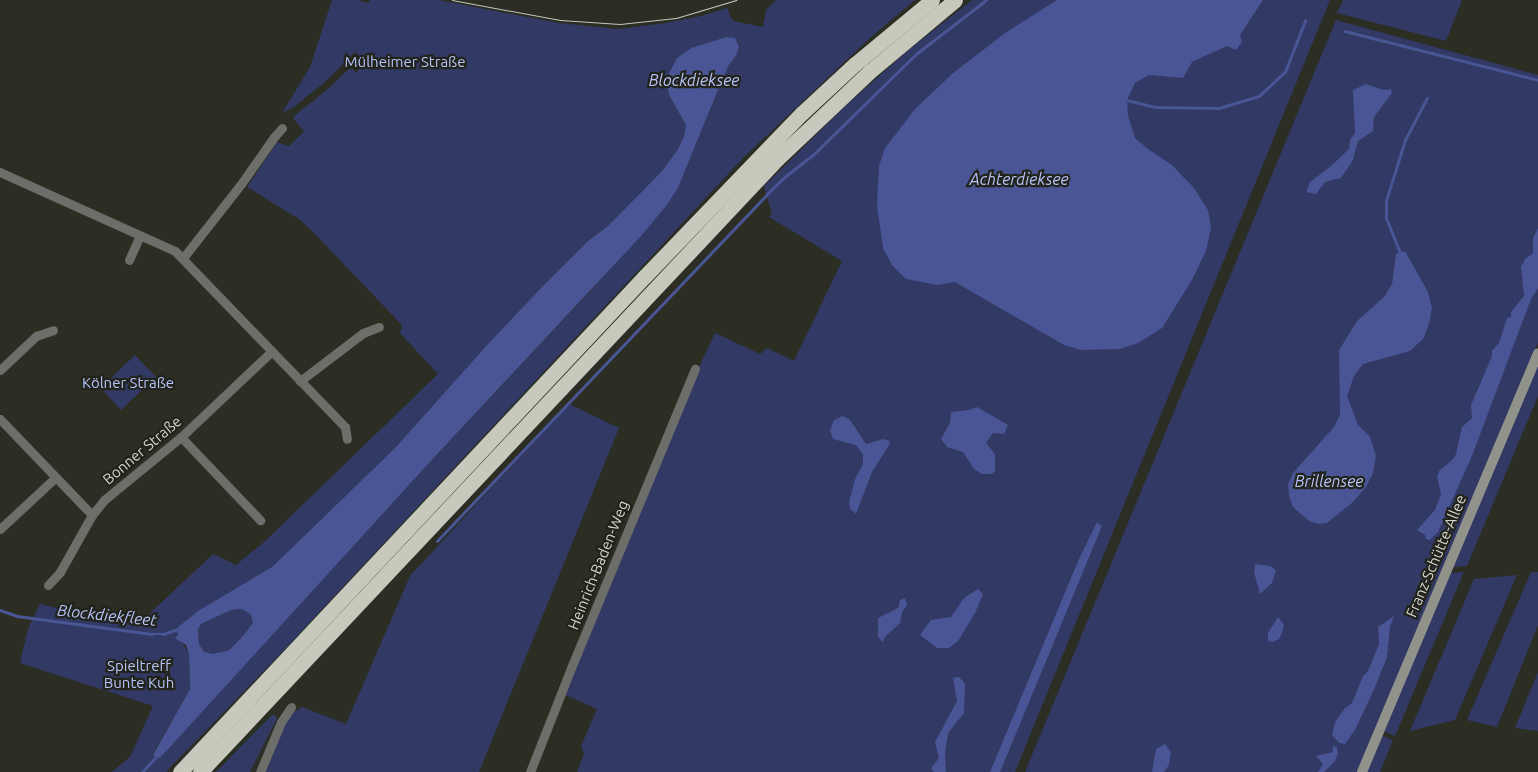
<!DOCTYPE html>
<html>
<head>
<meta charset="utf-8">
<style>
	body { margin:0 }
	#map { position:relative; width:1538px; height:772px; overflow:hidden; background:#2c2e24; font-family:Ubuntu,sans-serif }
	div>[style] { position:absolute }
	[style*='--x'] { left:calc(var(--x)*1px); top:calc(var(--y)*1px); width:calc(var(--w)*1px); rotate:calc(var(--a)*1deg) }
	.green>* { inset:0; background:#313964 }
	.water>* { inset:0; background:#495594 }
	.stream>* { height:2.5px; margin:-1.25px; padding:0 1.25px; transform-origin:1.25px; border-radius:1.25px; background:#495594 }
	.street>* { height:9px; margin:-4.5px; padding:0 4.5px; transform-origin:4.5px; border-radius:4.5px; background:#6d6e69 }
	.secondary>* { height:10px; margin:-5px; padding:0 5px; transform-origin:5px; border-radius:5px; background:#91938b }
	.highway>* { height:15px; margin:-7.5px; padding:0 7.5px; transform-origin:7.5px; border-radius:7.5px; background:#c6c9bc }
	.tram>* { height:1px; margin:-0.5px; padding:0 0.5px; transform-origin:0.5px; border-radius:0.5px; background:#c4c5bf }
	span { translate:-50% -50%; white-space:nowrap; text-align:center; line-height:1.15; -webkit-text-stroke:4.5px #22241b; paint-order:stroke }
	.park-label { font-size:15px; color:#b6c4fb }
	.street-label { font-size:15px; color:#d5d6d0 }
	.water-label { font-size:16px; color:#b7c4fc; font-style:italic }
</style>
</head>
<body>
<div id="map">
	<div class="green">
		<i style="clip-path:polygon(evenodd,332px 0,358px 0,368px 3px,370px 0,438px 0,559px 23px,618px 29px,666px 23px,701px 16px,727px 8px,733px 21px,763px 27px,766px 10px,776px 0,915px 0,870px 38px,745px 156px,285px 649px,166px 772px,112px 772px,130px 757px,153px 706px,20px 663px,28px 629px,40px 604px,78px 613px,147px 616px,213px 554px,236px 565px,264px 542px,438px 374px,400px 333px,402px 325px,312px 231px,299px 219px,247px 187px,277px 142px,289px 146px,304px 131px,293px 118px,294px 116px,328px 89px,351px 67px,356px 73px,359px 69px,356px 65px,361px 60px,354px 53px,326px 81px,294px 107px,282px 113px,310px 67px,332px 0,726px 37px,736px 56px,729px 65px,720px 85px,678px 188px,595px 286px,430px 462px,160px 757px,153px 754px,190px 689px,189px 654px,181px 640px,187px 619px,272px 567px,395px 448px,487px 345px,541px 288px,588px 241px,608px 226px,662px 171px,678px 149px,684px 136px,686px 125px,669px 95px,667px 85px,669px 73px,677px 58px,691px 48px,726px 37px)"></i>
		<i style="clip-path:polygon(972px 0,1330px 0,1015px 772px,577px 772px,584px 754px,581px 746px,597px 709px,563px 694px,681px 405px,715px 333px,760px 354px,767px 348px,794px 361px,842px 261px,769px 217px,772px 214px,764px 186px,841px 110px,907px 51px)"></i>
		<i style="clip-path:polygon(1343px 0,1462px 0,1446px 41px,1337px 13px)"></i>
		<i style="clip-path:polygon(1336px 20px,1538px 75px,1538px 343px,1358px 772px,1025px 772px)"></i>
		<i style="clip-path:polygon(135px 355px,156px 377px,121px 410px,101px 388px)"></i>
		<i style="clip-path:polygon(1538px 362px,1538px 396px,1467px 566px,1452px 567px)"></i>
		<i style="clip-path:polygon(569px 404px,619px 428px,479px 772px,264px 772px,285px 723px,292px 713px,302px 707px,346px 724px,410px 576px)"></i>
		<i style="clip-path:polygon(1464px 572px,1395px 736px,1383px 731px,1449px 573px)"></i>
		<i style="clip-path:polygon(1531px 572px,1538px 572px,1538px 625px,1497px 727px,1467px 720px)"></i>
		<i style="clip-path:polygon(1517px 575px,1455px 720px,1410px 731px,1474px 579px)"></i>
		<i style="clip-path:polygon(242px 609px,251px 615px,253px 623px,242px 637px,229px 650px,213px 654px,204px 652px,199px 644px,198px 628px,201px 624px,231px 610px)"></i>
		<i style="clip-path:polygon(1538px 672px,1538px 731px,1515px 728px)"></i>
		<i style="clip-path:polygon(273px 714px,277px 718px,250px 772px,216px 772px)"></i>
		<i style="clip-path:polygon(1381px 735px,1393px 740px,1380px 772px,1366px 772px)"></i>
	</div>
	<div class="water">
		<i style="clip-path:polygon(1057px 0,1263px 0,1240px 35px,1242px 42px,1236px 50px,1227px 46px,1192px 62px,1183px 78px,1149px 75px,1135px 83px,1127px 100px,1128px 116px,1135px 138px,1148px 149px,1172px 165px,1194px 188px,1208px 210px,1211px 228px,1206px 251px,1192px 280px,1162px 328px,1138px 343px,1120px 349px,1081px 350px,1064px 345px,955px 282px,938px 285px,906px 279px,892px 265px,883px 248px,877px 206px,879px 166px,885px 148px,916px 108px,952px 74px,1005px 33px)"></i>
		<i style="clip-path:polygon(evenodd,726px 37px,735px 38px,739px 47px,736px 56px,729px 65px,720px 85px,678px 188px,666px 206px,642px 235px,430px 462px,160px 758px,153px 755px,190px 689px,189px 654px,186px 645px,175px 638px,178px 635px,177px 628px,198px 611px,272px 567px,395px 448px,487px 345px,541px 288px,588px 241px,608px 226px,662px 171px,678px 149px,684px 136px,686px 125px,669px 95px,667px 85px,669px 73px,677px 58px,691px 48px,726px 37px,242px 609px,251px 615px,253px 623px,242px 637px,229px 650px,213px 654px,204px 652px,199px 644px,198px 629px,201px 624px,231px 610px,242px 609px)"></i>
		<i style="clip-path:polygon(1366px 84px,1383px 90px,1391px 89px,1392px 93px,1374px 117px,1373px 131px,1358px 141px,1353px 160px,1341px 178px,1325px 182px,1316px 194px,1306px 192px,1310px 182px,1331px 166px,1349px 149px,1350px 140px,1355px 133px,1353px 90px)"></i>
		<i style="clip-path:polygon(1538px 228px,1538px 288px,1531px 299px,1472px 456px,1438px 532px,1430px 540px,1426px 539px,1425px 535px,1417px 530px,1435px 510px,1441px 494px,1437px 477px,1439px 471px,1453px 459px,1456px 454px,1462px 427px,1472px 418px,1471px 405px,1492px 356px,1492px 351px,1499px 343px,1507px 318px,1511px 317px,1511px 312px,1524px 296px,1521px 267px,1525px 259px,1533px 253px,1533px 238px)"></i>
		<i style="clip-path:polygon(1405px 251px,1428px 292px,1432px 308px,1429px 324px,1423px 339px,1410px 351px,1363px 364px,1354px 376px,1347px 396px,1358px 425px,1370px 437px,1376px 456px,1373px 473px,1366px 487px,1353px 502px,1327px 523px,1318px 524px,1309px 521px,1293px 507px,1289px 496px,1288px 484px,1293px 473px,1334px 427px,1340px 415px,1339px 350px,1357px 321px,1384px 297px,1392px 284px,1396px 254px)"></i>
		<i style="clip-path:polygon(977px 407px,1008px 425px,1004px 434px,993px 433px,986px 443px,995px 454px,995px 471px,992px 474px,982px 474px,974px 469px,963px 452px,947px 447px,941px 439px,950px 423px,951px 412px,969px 410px)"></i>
		<i style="clip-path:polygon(843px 416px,850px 420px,866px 444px,883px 439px,890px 441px,889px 445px,872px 472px,856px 514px,850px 509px,849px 502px,855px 479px,863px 464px,863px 454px,856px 445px,833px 439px,830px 430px,834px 420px)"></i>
		<i style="clip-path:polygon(1097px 522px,1102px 526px,1000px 772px,990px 772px,1079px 559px)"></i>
		<i style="clip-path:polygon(1255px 564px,1270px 566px,1276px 570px,1272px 583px,1260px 594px,1254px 572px)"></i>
		<i style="clip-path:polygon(978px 589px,983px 594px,975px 613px,958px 641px,949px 648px,937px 648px,920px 635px,931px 620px,951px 617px,964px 598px)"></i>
		<i style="clip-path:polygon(905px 598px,907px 605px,902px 612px,900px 623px,885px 637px,883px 642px,878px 637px,878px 618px,898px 608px,900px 600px)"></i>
		<i style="clip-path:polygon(1394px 616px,1390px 627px,1387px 657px,1376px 685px,1355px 730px,1345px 744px,1339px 743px,1332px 735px,1335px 722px,1345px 708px,1352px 703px,1363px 676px,1368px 671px,1379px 644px,1378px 627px)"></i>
		<i style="clip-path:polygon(1278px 617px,1284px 625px,1282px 633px,1279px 639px,1273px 642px,1268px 641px,1268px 633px)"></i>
		<i style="clip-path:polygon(959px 677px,965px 684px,964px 713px,948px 733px,945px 753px,946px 772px,934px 772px,931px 768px,939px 758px,935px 742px,957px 701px,953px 678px)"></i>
		<i style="clip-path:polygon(1165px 744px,1171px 752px,1169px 765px,1164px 772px,1152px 772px,1156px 749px)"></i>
		<i style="clip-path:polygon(1333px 746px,1337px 747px,1338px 754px,1335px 761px,1324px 772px,1318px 772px,1323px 764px,1316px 756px,1333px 752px)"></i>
	</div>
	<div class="stream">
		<i style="--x:1345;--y:31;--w:199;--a:14.2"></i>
		<i style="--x:1127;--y:100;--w:29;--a:14"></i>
		<i style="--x:1155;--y:107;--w:64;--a:0.9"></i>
		<i style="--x:1219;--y:108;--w:42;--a:-16.7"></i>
		<i style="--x:1259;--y:96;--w:35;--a:-43"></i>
		<i style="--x:1285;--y:72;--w:55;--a:-68.6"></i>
		<i style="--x:1400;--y:253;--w:38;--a:-112"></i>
		<i style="--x:1386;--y:218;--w:17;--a:-90"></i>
		<i style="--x:1386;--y:201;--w:64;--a:-72.7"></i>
		<i style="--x:1405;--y:140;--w:47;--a:-62.4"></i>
		<i style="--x:437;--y:541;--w:479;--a:-46.4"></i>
		<i style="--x:767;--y:194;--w:28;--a:-44"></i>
		<i style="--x:787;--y:175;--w:34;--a:-38"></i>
		<i style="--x:814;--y:154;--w:143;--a:-44.4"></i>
		<i style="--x:916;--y:54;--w:88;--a:-37.6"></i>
		<i style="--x:0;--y:610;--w:18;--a:19"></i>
		<i style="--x:17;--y:616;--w:136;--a:7.6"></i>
		<i style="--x:152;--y:634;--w:11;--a:0"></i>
		<i style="--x:163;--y:634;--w:16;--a:-18"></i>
		<i style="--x:142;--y:772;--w:23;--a:-47"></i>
	</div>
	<div class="street">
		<i style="--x:0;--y:172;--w:192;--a:24.3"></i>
		<i style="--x:175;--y:251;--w:245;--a:46"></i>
		<i style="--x:345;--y:427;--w:12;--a:81"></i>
		<i style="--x:183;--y:258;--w:94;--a:-51.9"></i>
		<i style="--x:241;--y:184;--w:57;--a:-54.9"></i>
		<i style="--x:274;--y:137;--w:12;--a:-48"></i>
		<i style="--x:129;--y:260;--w:27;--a:-66"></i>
		<i style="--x:0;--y:370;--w:50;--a:-43.4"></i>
		<i style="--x:36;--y:336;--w:18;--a:-19"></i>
		<i style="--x:300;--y:381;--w:79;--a:-37.3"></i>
		<i style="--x:363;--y:333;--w:17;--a:-21"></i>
		<i style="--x:0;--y:419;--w:133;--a:46.2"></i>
		<i style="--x:181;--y:437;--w:115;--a:46.4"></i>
		<i style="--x:0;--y:529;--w:76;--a:-42.9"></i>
		<i style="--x:48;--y:585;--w:18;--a:-47"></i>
		<i style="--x:60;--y:572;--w:65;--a:-60.7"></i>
		<i style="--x:92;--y:515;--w:19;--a:-51"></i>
		<i style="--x:104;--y:500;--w:99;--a:-39.3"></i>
		<i style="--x:181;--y:437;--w:125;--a:-43.4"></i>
		<i style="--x:260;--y:772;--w:54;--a:-67.2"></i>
		<i style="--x:281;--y:722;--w:18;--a:-56"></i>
		<i style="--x:530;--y:772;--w:112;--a:-68.5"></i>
		<i style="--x:571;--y:668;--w:324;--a:-67.5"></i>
	</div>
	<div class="secondary">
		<i style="--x:1362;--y:772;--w:454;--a:-67.2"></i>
	</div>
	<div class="highway">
		<i style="--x:180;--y:772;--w:680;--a:-46.85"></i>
		<i style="--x:645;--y:276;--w:226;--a:-46.1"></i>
		<i style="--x:802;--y:113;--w:72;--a:-42.8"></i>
		<i style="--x:855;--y:64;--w:100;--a:-39.7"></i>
		<i style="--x:200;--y:772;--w:842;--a:-46.73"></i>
		<i style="--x:777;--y:159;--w:127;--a:-43.4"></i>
		<i style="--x:869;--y:72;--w:112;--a:-39.9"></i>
	</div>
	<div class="tram">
		<i style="--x:452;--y:0;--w:110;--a:10.5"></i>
		<i style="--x:560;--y:20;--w:60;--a:3.8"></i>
		<i style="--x:620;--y:24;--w:56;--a:-6.1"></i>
		<i style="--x:676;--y:18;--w:63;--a:-16.7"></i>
	</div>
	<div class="park-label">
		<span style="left:405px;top:62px">Mülheimer Straße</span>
		<span style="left:128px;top:383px">Kölner Straße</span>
		<span style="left:139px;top:674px">Spieltreff<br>Bunte Kuh</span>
	</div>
	<div class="street-label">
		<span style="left:142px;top:450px;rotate:-40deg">Bonner Straße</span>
		<span style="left:1436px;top:556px;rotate:-67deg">Franz-Schütte-Allee</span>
		<span style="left:598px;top:565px;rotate:-68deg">Heinrich-Baden-Weg</span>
	</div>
	<div class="water-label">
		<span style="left:694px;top:80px">Blockdieksee</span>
		<span style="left:1019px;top:179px">Achterdieksee</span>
		<span style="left:1329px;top:481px">Brillensee</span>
		<span style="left:107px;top:615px;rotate:6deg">Blockdiekfleet</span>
	</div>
</div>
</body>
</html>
